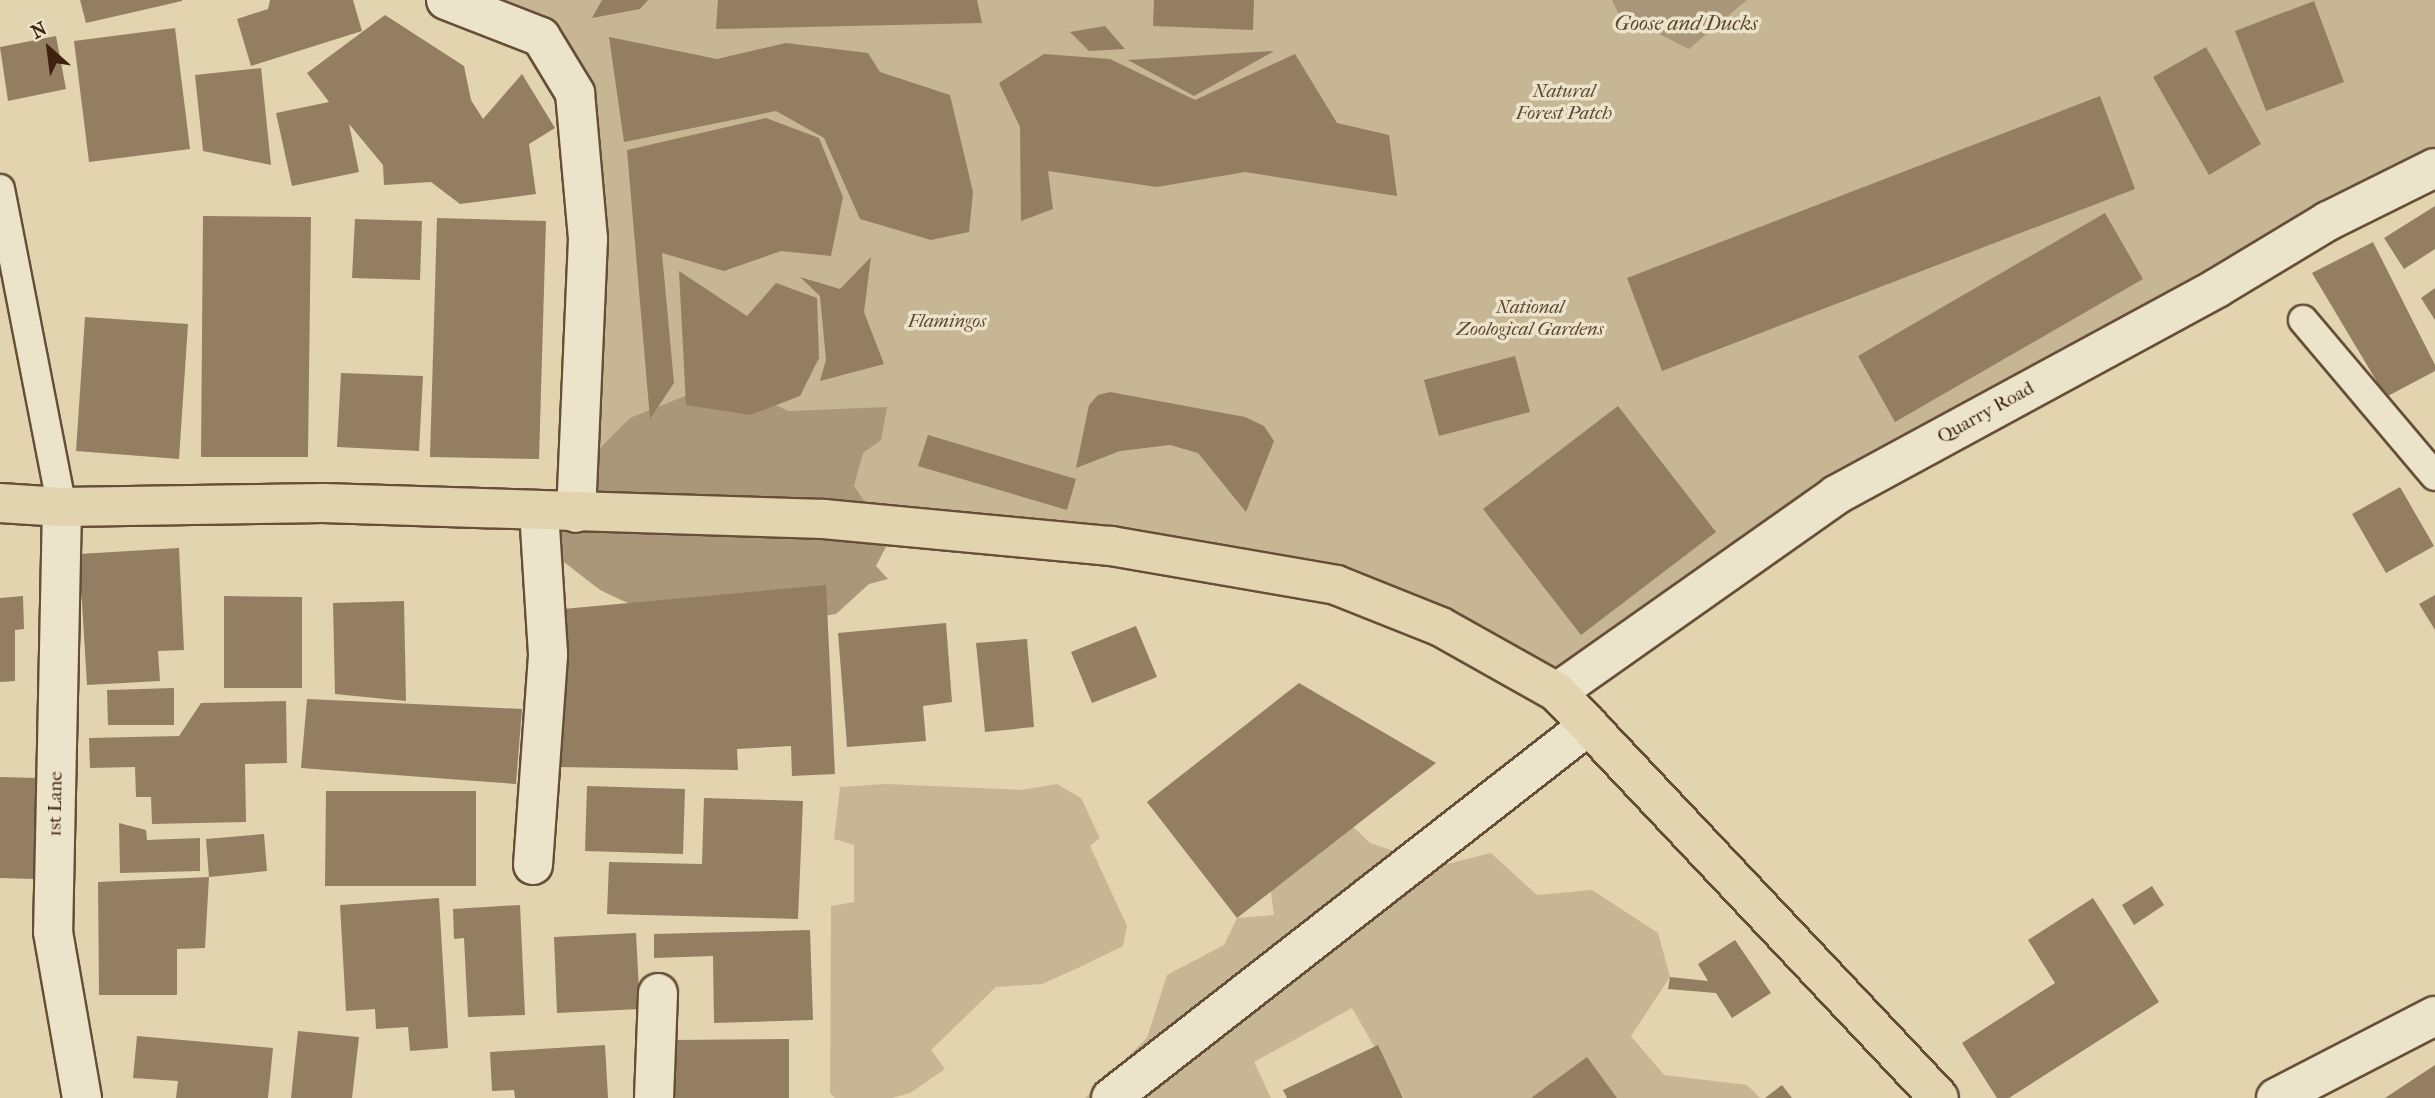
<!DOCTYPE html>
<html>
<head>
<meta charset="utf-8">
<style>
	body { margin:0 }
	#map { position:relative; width:2435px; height:1098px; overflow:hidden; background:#e2d4af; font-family:"IM FELL French Canon",serif }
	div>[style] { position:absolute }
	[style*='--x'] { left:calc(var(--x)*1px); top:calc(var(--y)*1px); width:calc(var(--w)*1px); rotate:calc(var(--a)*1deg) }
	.green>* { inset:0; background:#c6b694 }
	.water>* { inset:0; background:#aa9779 }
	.building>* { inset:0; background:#937e62 }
	.roads { filter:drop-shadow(2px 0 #674e37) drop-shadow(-2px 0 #674e37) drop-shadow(0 2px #674e37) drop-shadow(0 -2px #674e37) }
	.lane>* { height:28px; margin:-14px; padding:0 14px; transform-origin:14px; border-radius:14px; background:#ece3cb }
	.street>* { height:38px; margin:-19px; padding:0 19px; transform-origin:19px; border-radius:19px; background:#ece3cb }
	.secondary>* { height:38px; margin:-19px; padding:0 19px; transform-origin:19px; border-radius:19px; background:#ece3cb }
	.primary>* { height:38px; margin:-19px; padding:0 19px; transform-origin:19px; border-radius:19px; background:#e2d4af }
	span { translate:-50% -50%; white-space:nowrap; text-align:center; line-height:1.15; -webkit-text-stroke:7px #ece3cb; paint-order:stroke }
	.park-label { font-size:19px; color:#604630; font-style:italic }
	.street-label { font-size:19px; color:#3e210f }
	.water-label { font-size:21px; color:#5e442f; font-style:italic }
	.north { position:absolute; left:14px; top:14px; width:70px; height:70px; -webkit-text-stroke:5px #ece3cb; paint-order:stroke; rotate:332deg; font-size:19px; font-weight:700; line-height:28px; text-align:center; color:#3e210f }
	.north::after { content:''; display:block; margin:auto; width:24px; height:32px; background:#3e210f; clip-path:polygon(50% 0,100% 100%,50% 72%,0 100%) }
</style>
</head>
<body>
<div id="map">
	<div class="green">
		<i style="clip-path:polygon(446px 0,2435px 0,2435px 168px,1836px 495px,1557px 692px,1335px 585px,576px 513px,575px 93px,541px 37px)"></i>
		<i style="clip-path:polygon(886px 784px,1021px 790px,1057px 784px,1081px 798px,1100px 838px,1090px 846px,1127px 926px,1123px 946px,1080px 967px,1042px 984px,996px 987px,931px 1050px,945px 1069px,910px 1093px,892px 1098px,835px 1098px,830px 1093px,831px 906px,854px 902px,854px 845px,834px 839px,840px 787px)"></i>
		<i style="clip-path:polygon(1311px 786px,1370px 843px,1439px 866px,1491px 853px,1537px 895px,1592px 890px,1658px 933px,1670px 977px,1631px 1036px,1664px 1075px,1747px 1085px,1760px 1098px,1404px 1098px,1352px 1008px,1254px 1062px,1271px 1098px,1085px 1098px,1147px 1038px,1167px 975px,1224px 945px,1237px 918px,1274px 915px,1266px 855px)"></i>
	</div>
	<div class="water">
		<i style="clip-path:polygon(1612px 0,1747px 0,1689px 49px,1618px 13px)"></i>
		<i style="clip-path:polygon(725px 380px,788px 411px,887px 407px,881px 440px,863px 453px,854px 486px,890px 539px,876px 566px,888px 579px,869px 584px,836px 614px,786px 622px,651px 614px,600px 590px,555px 555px,556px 485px,569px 438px,599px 449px,630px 418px)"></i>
	</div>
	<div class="building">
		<i style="clip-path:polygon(80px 0,182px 0,182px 1px,86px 23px)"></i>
		<i style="clip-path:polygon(270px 0,353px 0,362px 31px,251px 66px,237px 19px,268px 9px)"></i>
		<i style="clip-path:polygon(602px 0,648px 0,640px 9px,592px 18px)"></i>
		<i style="clip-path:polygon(718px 0,977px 0,982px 23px,716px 29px)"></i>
		<i style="clip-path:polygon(1154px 0,1254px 0,1253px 30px,1153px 26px)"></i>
		<i style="clip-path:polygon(2314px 1px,2344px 82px,2266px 111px,2235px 31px)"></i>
		<i style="clip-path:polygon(385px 15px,464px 66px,471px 100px,483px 119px,522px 74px,555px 128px,529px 144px,536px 194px,460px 204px,431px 182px,384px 185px,383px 165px,349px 124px,359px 172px,292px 186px,276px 113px,329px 102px,307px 73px)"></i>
		<i style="clip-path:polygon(1105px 26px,1125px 49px,1089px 51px,1070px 32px)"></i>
		<i style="clip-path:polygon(175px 28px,190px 149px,89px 162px,74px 41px)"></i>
		<i style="clip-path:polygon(56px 36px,66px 89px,8px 101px,0 47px)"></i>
		<i style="clip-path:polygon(609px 37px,717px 59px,786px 43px,868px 53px,880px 72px,950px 95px,973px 192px,969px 232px,931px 240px,860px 219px,824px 138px,776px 111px,624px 142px)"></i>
		<i style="clip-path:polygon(2206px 47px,2261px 144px,2209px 175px,2153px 77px)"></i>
		<i style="clip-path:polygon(1274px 51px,1194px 96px,1128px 60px)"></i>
		<i style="clip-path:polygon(1044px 54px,1110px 59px,1195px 100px,1295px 54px,1337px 123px,1389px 135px,1397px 196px,1245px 172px,1157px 187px,1048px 171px,1053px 209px,1021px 221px,1020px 127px,999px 83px)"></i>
		<i style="clip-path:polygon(261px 68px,271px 165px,203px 151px,195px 75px)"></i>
		<i style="clip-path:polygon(2100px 96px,2135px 189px,1662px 371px,1627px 278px)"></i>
		<i style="clip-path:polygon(766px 118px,819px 138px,843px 197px,831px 256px,781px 251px,724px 271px,662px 253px,674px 383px,650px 419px,627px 150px)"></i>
		<i style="clip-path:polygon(2435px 206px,2435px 249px,2404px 269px,2384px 238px)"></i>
		<i style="clip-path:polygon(2105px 213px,2143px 279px,1895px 422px,1858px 356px)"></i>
		<i style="clip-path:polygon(203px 216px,311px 217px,308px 457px,201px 457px)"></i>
		<i style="clip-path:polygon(437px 218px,546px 221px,539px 459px,430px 457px)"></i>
		<i style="clip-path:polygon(355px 219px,422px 221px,420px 280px,352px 278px)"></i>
		<i style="clip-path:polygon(2373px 242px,2435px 365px,2435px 371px,2386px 397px,2312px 273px)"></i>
		<i style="clip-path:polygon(871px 257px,864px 312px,884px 364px,820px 381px,826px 360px,820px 296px,800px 277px,840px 289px)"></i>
		<i style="clip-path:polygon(679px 271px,747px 316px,776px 283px,817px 298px,819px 358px,800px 396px,750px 415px,686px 405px)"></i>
		<i style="clip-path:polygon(2435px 288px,2435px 320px,2421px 298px)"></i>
		<i style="clip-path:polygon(85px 317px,188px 324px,179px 459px,76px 451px)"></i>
		<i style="clip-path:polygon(1515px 356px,1530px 412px,1439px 436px,1424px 380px)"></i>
		<i style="clip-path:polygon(341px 373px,423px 376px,419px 451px,337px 447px)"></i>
		<i style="clip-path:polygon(1110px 392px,1245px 417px,1264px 426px,1274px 441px,1246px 512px,1198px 453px,1170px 445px,1120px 451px,1076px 468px,1089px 405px,1098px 395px)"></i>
		<i style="clip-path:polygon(1618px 406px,1716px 532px,1581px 635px,1483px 509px)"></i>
		<i style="clip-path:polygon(928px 435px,1076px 479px,1067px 510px,918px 466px)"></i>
		<i style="clip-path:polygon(2400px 487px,2434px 546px,2386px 573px,2352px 514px)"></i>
		<i style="clip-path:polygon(179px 548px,184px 650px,158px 651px,160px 681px,87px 685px,79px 554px)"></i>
		<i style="clip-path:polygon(826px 585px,835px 774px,792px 776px,791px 746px,737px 749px,738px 770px,557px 767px,563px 609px)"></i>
		<i style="clip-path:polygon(2435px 595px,2435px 630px,2419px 604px)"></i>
		<i style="clip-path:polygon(23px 596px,24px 629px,15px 630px,15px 681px,0 682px,0 598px)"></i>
		<i style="clip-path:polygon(224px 596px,302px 597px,302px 688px,224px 688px)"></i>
		<i style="clip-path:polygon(404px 601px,406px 701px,335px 694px,333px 603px)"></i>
		<i style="clip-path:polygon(946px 623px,952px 702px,923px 706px,926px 741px,847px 747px,838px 633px)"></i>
		<i style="clip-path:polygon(1136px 626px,1157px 677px,1092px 703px,1071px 652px)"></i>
		<i style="clip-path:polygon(1027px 639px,1034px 727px,985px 732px,976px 643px)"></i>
		<i style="clip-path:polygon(1299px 683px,1436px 763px,1237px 918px,1147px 802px)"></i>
		<i style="clip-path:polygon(174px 688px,174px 725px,108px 725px,107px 690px)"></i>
		<i style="clip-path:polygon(307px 699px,522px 709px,516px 784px,301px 768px)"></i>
		<i style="clip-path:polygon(286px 701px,287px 763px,245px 764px,246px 822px,152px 824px,151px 797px,136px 797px,135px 767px,90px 768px,89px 738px,179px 736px,201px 703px)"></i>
		<i style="clip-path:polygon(0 777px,37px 778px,34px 879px,0 878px)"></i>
		<i style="clip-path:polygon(587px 786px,685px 789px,683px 854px,585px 851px)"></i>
		<i style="clip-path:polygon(326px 791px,476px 791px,476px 886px,325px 886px)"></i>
		<i style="clip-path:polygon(704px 798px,803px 801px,798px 919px,607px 914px,609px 862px,702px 864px)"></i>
		<i style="clip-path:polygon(119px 823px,146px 830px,147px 840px,200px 838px,200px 871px,120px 873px)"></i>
		<i style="clip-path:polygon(264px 834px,267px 871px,209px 877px,206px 839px)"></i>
		<i style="clip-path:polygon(209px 877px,205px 948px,177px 949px,177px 995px,99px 995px,98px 882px)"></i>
		<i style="clip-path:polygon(2152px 886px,2164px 905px,2134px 925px,2122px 905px)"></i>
		<i style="clip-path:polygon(439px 898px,448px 1048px,410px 1051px,408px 1027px,376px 1029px,375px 1009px,346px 1011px,340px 905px)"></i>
		<i style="clip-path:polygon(2093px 898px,2159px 1002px,2009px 1098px,1997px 1098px,1962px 1043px,2055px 983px,2028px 940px)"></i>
		<i style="clip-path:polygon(520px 905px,525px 1015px,468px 1017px,464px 938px,454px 939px,453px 909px)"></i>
		<i style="clip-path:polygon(810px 930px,813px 1020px,714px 1023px,713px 956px,654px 958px,654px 934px)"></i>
		<i style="clip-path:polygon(636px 933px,640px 1009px,557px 1013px,554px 937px)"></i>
		<i style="clip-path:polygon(1735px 940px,1771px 993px,1732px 1018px,1716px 993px,1668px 989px,1670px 977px,1708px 981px,1698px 964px)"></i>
		<i style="clip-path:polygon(298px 1031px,359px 1037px,352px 1098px,291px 1098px)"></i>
		<i style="clip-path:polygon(137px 1036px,273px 1048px,268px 1098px,176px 1098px,178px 1081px,133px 1078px)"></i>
		<i style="clip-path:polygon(789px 1039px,789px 1098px,672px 1098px,672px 1040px)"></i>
		<i style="clip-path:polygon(605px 1045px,608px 1098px,515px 1098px,514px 1090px,492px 1091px,490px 1052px)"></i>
		<i style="clip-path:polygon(1378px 1045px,1403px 1098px,1287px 1098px,1283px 1090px)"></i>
		<i style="clip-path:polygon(1587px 1057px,1617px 1098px,1531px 1098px)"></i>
		<i style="clip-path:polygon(2435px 1065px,2435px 1098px,2385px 1098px)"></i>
		<i style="clip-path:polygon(1782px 1085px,1792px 1098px,1765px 1098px)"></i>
	</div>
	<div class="roads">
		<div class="lane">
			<i style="--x:0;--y:189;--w:324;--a:79"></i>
			<i style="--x:2303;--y:320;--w:204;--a:49.8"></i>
		</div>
		<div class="street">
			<i style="--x:446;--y:0;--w:102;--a:21.3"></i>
			<i style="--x:541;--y:37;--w:66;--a:58.7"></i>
			<i style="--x:575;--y:93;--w:147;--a:84.9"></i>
			<i style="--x:588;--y:239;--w:274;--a:92.5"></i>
			<i style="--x:62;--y:507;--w:425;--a:91.2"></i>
			<i style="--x:53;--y:932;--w:169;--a:80.1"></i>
			<i style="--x:533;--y:865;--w:212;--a:-85.9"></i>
			<i style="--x:548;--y:654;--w:143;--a:-93.6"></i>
			<i style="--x:654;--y:1098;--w:105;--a:-87.8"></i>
			<i style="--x:1111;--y:1098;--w:606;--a:-37.97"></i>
			<i style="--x:2276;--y:1098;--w:179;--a:-27.3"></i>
		</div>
		<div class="secondary">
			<i style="--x:1557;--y:692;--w:342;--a:-35.2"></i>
			<i style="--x:1836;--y:495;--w:434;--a:-28.5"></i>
			<i style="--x:2217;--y:288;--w:130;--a:-31.1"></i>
			<i style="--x:2328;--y:221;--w:119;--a:-26.4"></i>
		</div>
		<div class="primary">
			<i style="--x:0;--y:503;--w:62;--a:3.7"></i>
			<i style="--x:62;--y:507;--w:261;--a:-0.9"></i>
			<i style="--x:323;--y:503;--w:501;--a:1.83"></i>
			<i style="--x:824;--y:519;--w:288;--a:5.4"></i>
			<i style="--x:1111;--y:546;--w:228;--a:9.8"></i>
			<i style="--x:1336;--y:585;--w:113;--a:21.8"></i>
			<i style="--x:1441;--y:627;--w:133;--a:29.3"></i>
			<i style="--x:1557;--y:692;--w:557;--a:46.74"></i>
		</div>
	</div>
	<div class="park-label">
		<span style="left:1564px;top:103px">Natural<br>Forest Patch</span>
		<span style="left:1530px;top:319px">National<br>Zoological Gardens</span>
		<span style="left:947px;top:322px">Flamingos</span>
	</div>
	<div class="street-label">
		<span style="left:1986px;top:413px;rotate:-29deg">Quarry Road</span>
		<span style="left:56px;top:804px;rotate:-89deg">1st Lane</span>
	</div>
	<div class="water-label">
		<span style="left:1686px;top:23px">Goose and Ducks</span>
	</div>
	<div class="north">N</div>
</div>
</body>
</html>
